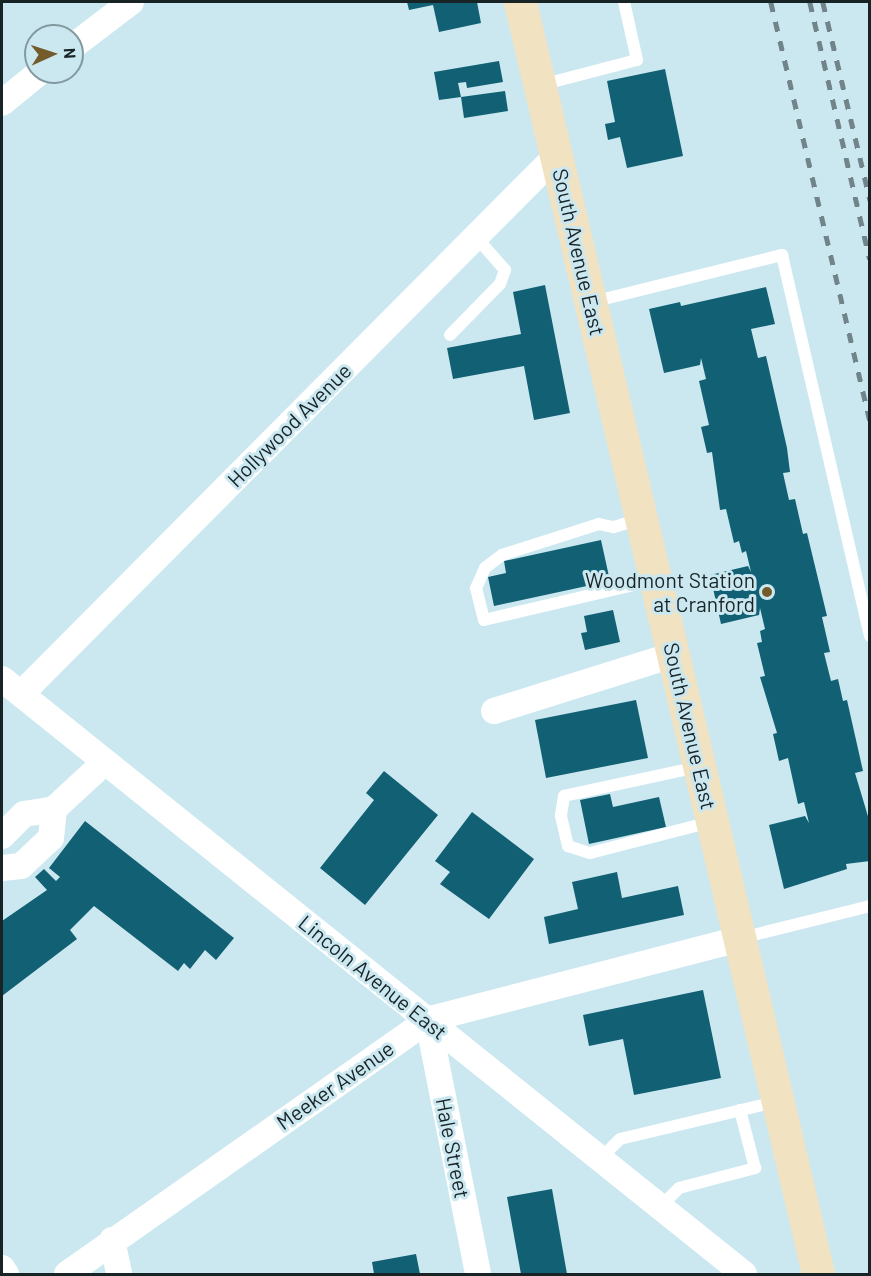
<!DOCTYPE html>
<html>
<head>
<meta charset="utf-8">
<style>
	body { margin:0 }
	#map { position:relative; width:871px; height:1276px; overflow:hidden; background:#cbe8f1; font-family:Barlow,sans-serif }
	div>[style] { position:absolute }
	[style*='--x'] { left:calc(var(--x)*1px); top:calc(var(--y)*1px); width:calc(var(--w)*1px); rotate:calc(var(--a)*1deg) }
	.building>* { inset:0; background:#116073 }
	.service>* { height:12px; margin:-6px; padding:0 6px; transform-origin:6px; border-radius:6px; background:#fff }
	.minor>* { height:26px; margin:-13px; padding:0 13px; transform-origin:13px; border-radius:13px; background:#fff }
	.secondary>* { height:33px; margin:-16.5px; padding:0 16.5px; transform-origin:16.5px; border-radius:16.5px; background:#f1e2c1 }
	.rail>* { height:4.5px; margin-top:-2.25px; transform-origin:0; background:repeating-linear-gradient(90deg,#70848a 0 10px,transparent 0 20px) }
	.dots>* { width:16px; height:16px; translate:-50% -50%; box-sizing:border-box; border:3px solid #cbe8f1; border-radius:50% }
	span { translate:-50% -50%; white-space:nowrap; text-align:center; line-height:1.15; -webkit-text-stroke:6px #cbe8f1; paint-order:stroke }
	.street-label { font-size:21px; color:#182326 }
	.poi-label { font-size:21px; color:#182326 }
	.right { translate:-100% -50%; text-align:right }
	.frame { position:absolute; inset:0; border:3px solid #182326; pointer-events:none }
	.north { position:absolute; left:24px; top:24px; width:60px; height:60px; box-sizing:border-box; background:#cbe8f1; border:2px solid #8399a0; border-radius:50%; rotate:87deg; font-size:16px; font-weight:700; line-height:24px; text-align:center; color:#182326 }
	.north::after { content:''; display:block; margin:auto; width:21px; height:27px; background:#735b2b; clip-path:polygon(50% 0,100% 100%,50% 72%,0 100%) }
</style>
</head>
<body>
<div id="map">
	<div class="building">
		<i style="clip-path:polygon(407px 2px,477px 2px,481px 23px,439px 32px,433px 5px,409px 10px)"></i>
		<i style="clip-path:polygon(499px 61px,503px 82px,467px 88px,466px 82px,458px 83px,461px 97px,439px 100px,434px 72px)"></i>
		<i style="clip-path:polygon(665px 69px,683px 156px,627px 168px,620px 137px,608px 140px,605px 124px,615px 122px,607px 81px)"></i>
		<i style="clip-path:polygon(505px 91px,508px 111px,464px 118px,461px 97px)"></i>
		<i style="clip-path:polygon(545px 285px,570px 413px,534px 420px,524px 366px,453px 379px,447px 348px,521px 334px,513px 292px)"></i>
		<i style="clip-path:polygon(766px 287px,775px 324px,751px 329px,758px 358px,766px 356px,787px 448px,790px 472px,783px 473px,789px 500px,795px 499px,803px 534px,807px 533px,827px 616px,822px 617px,830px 652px,824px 653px,831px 681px,838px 679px,843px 701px,847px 700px,863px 771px,855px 773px,870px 823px,870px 861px,846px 864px,847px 869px,784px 889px,769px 825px,805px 816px,809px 823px,804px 802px,798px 804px,788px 758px,779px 761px,773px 734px,777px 733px,760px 677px,765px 676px,757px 643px,762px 642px,760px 631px,765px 629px,760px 608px,759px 615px,721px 624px,710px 575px,748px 566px,751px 572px,746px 551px,742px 553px,739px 541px,734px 543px,726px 509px,720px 510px,712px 452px,707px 453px,701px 427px,709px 425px,699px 381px,706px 379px,701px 358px,700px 365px,664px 373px,649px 309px,680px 302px,681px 306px)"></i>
		<i style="clip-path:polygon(601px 540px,610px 581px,494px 606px,488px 577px,506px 573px,504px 561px)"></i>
		<i style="clip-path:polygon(613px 610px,620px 642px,585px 650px,581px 633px,587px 632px,584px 616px)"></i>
		<i style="clip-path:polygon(636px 700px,648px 758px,546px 778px,535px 720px)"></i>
		<i style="clip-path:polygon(384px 771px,438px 815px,365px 905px,320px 868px,374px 800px,366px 793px)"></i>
		<i style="clip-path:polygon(610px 794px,613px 807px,659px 797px,666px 827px,589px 844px,580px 800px)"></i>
		<i style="clip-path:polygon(472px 812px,534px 859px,489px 919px,440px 884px,450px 872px,435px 861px)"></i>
		<i style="clip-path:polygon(85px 821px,234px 938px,216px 960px,205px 950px,190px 969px,184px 963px,178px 971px,94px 906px,70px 930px,77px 939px,2px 996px,2px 921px,47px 890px,35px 877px,44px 869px,56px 881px,60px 877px,49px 868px)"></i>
		<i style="clip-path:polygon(617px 872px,622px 898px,678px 886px,684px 915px,549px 944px,544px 917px,578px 909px,572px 882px)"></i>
		<i style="clip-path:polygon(703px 990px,721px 1078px,634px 1095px,623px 1039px,589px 1046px,583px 1015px)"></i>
		<i style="clip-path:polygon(552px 1189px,567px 1274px,521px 1274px,507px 1197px)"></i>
		<i style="clip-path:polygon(416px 1254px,420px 1274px,374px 1274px,372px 1262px)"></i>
	</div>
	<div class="service">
		<i style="--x:541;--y:85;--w:99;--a:-14.6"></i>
		<i style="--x:637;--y:60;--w:59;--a:-102.6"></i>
		<i style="--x:592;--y:302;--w:196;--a:-13.9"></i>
		<i style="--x:782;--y:255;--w:391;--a:77"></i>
		<i style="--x:450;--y:335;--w:71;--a:-45.6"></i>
		<i style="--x:500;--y:284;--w:15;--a:-70"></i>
		<i style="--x:505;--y:270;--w:44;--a:-131.3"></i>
		<i style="--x:640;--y:519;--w:28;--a:163"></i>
		<i style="--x:613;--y:527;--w:14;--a:-168"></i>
		<i style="--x:599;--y:524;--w:102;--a:162.3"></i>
		<i style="--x:502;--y:555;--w:21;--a:143"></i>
		<i style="--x:485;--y:568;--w:22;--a:114"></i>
		<i style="--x:476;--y:588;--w:33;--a:76"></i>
		<i style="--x:484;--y:620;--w:176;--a:-13.2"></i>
		<i style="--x:698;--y:767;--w:137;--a:167.8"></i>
		<i style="--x:564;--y:796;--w:20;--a:99"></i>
		<i style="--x:561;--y:816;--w:31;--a:77"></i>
		<i style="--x:568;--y:846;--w:23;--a:18"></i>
		<i style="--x:590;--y:853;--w:125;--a:-14.4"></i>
		<i style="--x:741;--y:938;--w:133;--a:-13.9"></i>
		<i style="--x:600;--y:1159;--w:28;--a:-45"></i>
		<i style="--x:620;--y:1139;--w:159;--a:-13.4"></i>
		<i style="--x:660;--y:1207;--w:27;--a:-45"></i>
		<i style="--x:679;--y:1188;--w:79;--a:-14.7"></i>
		<i style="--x:755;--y:1168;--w:60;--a:-104.5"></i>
	</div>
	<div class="minor">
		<i style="--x:72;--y:47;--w:74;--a:-37.3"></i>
		<i style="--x:2;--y:103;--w:49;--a:-39.2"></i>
		<i style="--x:2;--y:679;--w:951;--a:38.73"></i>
		<i style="--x:21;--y:694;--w:759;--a:-45.16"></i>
		<i style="--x:494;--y:711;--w:188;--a:-17.4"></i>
		<i style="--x:2;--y:836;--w:31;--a:-45"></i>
		<i style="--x:24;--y:814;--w:30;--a:-9"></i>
		<i style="--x:54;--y:809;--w:69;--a:-42.7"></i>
		<i style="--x:2;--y:868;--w:19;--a:-6"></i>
		<i style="--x:21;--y:866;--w:41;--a:-43"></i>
		<i style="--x:51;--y:838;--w:29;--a:-84"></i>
		<i style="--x:428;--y:1021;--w:258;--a:78.8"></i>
		<i style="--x:112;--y:1240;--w:35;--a:78"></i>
		<i style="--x:2;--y:1268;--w:7;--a:56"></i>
		<i style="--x:67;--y:1274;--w:444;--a:-35.1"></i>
		<i style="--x:430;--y:1019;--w:319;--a:-14.5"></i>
	</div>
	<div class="secondary">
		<i style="--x:520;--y:2;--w:1306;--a:76.81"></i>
	</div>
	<div class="rail">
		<i style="--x:771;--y:2;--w:432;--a:76.7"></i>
		<i style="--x:810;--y:2;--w:264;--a:76.9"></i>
		<i style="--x:823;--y:2;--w:204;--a:76.6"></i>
	</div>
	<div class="dots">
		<i style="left:767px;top:592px;background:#735b2b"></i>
	</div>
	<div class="street-label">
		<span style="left:579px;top:252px;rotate:77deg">South Avenue East</span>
		<span style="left:289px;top:425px;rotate:-45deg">Hollywood Avenue</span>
		<span style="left:690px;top:726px;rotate:77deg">South Avenue East</span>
		<span style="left:373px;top:977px;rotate:39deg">Lincoln Avenue East</span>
		<span style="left:335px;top:1085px;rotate:-35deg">Meeker Avenue</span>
		<span style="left:453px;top:1148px;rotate:79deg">Hale Street</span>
	</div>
	<div class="poi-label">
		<span class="right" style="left:755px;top:592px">Woodmont Station<br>at Cranford</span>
	</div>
	<div class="frame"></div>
	<div class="north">N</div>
</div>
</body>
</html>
